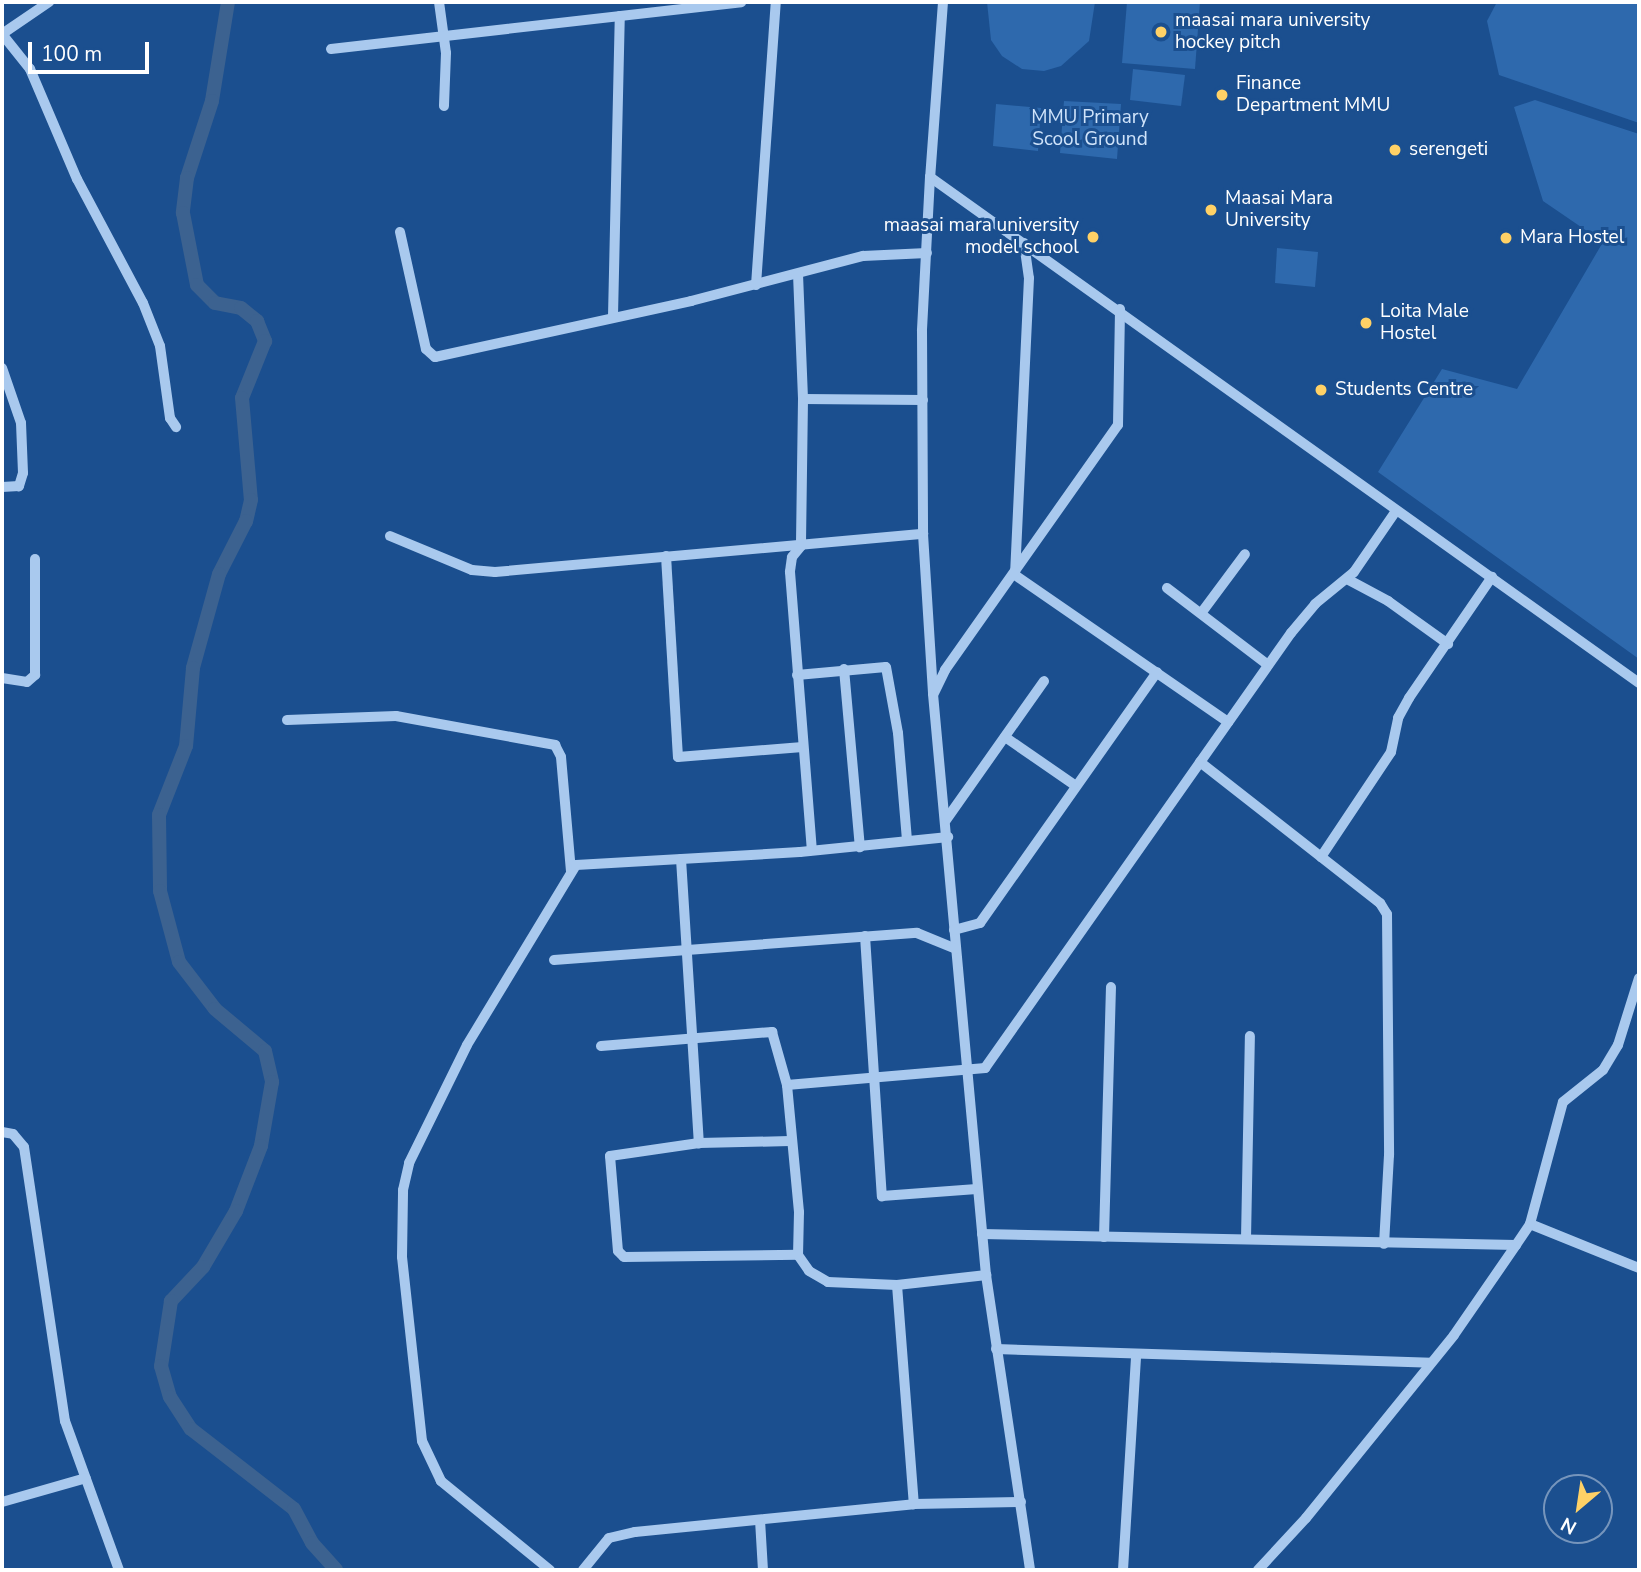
<!DOCTYPE html>
<html>
<head>
<meta charset="utf-8">
<style>
	body { margin:0 }
	#map { position:relative; width:1641px; height:1572px; overflow:hidden; background:#1b4f8f; font-family:"Nunito Sans",sans-serif }
	div>[style] { position:absolute }
	[style*='--x'] { left:calc(var(--x)*1px); top:calc(var(--y)*1px); width:calc(var(--w)*1px); rotate:calc(var(--a)*1deg) }
	.green>* { inset:0; background:#2e69ad }
	.river>* { height:14px; margin:-7px; padding:0 7px; transform-origin:7px; border-radius:7px; background:#3c6290 }
	.minor>* { height:10px; margin:-5px; padding:0 5px; transform-origin:5px; border-radius:5px; background:#a9c9ee }
	.dots>* { width:19px; height:19px; translate:-50% -50%; box-sizing:border-box; border:4px solid #1b4f8f; border-radius:50% }
	span { translate:-50% -50%; white-space:nowrap; text-align:center; line-height:1.15; -webkit-text-stroke:6px #1b4f8f; paint-order:stroke }
	.poi-label { font-size:19px; color:#fff }
	.left { translate:0 -50%; text-align:left }
	.right { translate:-100% -50%; text-align:right }
	.park-label { font-size:19px; color:#cfe3fa }
	.frame { position:absolute; inset:0; border:4px solid #fff; pointer-events:none }
	.north { position:absolute; left:1543px; top:1474px; width:70px; height:70px; box-sizing:border-box; background:#1b4f8f; border:2px solid #7695bc; border-radius:50%; rotate:209deg; font-size:19px; font-weight:700; line-height:28px; text-align:center; color:#fff }
	.north::after { content:''; display:block; margin:auto; width:24px; height:32px; background:#ffd166; clip-path:polygon(50% 0,100% 100%,50% 72%,0 100%) }
	.scale { position:absolute; left:28px; top:42px; width:121px; height:32px; box-sizing:border-box; border:4px solid #fff; border-top:0; padding-left:9px; font-size:21px; line-height:24px; white-space:nowrap; color:#fff; -webkit-text-stroke:5px #1b4f8f; paint-order:stroke }
</style>
</head>
<body>
<div id="map">
	<div class="green">
		<i style="clip-path:polygon(987px 2px,1095px 2px,1089px 41px,1061px 66px,1044px 71px,1022px 69px,1002px 56px,991px 40px)"></i>
		<i style="clip-path:polygon(1127px 2px,1200px 2px,1195px 69px,1122px 63px)"></i>
		<i style="clip-path:polygon(1497px 2px,1639px 2px,1639px 123px,1499px 75px,1487px 21px)"></i>
		<i style="clip-path:polygon(1133px 69px,1185px 75px,1181px 106px,1130px 100px)"></i>
		<i style="clip-path:polygon(1535px 100px,1639px 134px,1639px 659px,1378px 472px,1442px 369px,1517px 389px,1603px 242px,1543px 201px,1514px 107px)"></i>
		<i style="clip-path:polygon(1064px 101px,1121px 104px,1117px 159px,1060px 153px)"></i>
		<i style="clip-path:polygon(996px 104px,1041px 108px,1038px 151px,993px 146px)"></i>
		<i style="clip-path:polygon(1277px 248px,1318px 252px,1315px 287px,1275px 283px)"></i>
	</div>
	<div class="river">
		<i style="--x:228;--y:2;--w:100;--a:99.2"></i>
		<i style="--x:212;--y:101;--w:81;--a:108"></i>
		<i style="--x:187;--y:178;--w:35;--a:97"></i>
		<i style="--x:183;--y:213;--w:73;--a:79"></i>
		<i style="--x:197;--y:285;--w:25;--a:45"></i>
		<i style="--x:215;--y:303;--w:26;--a:11"></i>
		<i style="--x:241;--y:308;--w:21;--a:39"></i>
		<i style="--x:257;--y:321;--w:22;--a:68"></i>
		<i style="--x:265;--y:341;--w:61;--a:112"></i>
		<i style="--x:242;--y:398;--w:102;--a:85"></i>
		<i style="--x:251;--y:500;--w:22;--a:103"></i>
		<i style="--x:246;--y:521;--w:59;--a:117"></i>
		<i style="--x:219;--y:574;--w:98;--a:105.5"></i>
		<i style="--x:193;--y:668;--w:78;--a:95.1"></i>
		<i style="--x:186;--y:746;--w:74;--a:111.4"></i>
		<i style="--x:159;--y:815;--w:76;--a:89.2"></i>
		<i style="--x:160;--y:891;--w:73;--a:75"></i>
		<i style="--x:179;--y:962;--w:59;--a:52.5"></i>
		<i style="--x:215;--y:1009;--w:65;--a:40"></i>
		<i style="--x:265;--y:1051;--w:32;--a:77"></i>
		<i style="--x:272;--y:1082;--w:65;--a:99.8"></i>
		<i style="--x:261;--y:1146;--w:70;--a:111"></i>
		<i style="--x:236;--y:1211;--w:65;--a:120.5"></i>
		<i style="--x:203;--y:1267;--w:47;--a:133.3"></i>
		<i style="--x:171;--y:1301;--w:66;--a:98.7"></i>
		<i style="--x:161;--y:1366;--w:32;--a:74"></i>
		<i style="--x:170;--y:1397;--w:38;--a:57"></i>
		<i style="--x:191;--y:1429;--w:130;--a:37.8"></i>
		<i style="--x:294;--y:1509;--w:38;--a:62"></i>
		<i style="--x:312;--y:1543;--w:36;--a:48"></i>
	</div>
	<div class="minor">
		<i style="--x:439;--y:2;--w:51;--a:82.2"></i>
		<i style="--x:446;--y:53;--w:53;--a:92.2"></i>
		<i style="--x:943;--y:2;--w:175;--a:94.2"></i>
		<i style="--x:930;--y:177;--w:871;--a:35.51"></i>
		<i style="--x:2;--y:34;--w:45;--a:51.3"></i>
		<i style="--x:30;--y:69;--w:120;--a:66.9"></i>
		<i style="--x:77;--y:179;--w:140;--a:62"></i>
		<i style="--x:143;--y:303;--w:46;--a:68.4"></i>
		<i style="--x:160;--y:346;--w:73;--a:82.1"></i>
		<i style="--x:170;--y:418;--w:11;--a:56"></i>
		<i style="--x:2;--y:34;--w:57;--a:-34.2"></i>
		<i style="--x:331;--y:49;--w:413;--a:-6.5"></i>
		<i style="--x:930;--y:177;--w:154;--a:93"></i>
		<i style="--x:922;--y:331;--w:203;--a:89.7"></i>
		<i style="--x:923;--y:534;--w:160;--a:86.4"></i>
		<i style="--x:933;--y:694;--w:583;--a:84.79"></i>
		<i style="--x:986;--y:1275;--w:298;--a:81.5"></i>
		<i style="--x:400;--y:232;--w:120;--a:77.5"></i>
		<i style="--x:426;--y:349;--w:12;--a:42"></i>
		<i style="--x:435;--y:357;--w:262;--a:-12.3"></i>
		<i style="--x:691;--y:301;--w:178;--a:-14.7"></i>
		<i style="--x:863;--y:256;--w:64;--a:-2.7"></i>
		<i style="--x:1024;--y:243;--w:35;--a:82"></i>
		<i style="--x:1029;--y:278;--w:297;--a:92.7"></i>
		<i style="--x:1015;--y:575;--w:259;--a:34.6"></i>
		<i style="--x:798;--y:274;--w:125;--a:87.7"></i>
		<i style="--x:803;--y:399;--w:147;--a:90.8"></i>
		<i style="--x:801;--y:546;--w:14;--a:129"></i>
		<i style="--x:792;--y:557;--w:15;--a:98"></i>
		<i style="--x:790;--y:572;--w:279;--a:85.5"></i>
		<i style="--x:756;--y:285;--w:284;--a:-86"></i>
		<i style="--x:613;--y:316;--w:300;--a:-88.7"></i>
		<i style="--x:2;--y:368;--w:58;--a:70.9"></i>
		<i style="--x:21;--y:423;--w:50;--a:87.7"></i>
		<i style="--x:23;--y:473;--w:14;--a:107"></i>
		<i style="--x:19;--y:486;--w:17;--a:177"></i>
		<i style="--x:803;--y:399;--w:120;--a:0.5"></i>
		<i style="--x:390;--y:536;--w:89;--a:22.5"></i>
		<i style="--x:472;--y:570;--w:23;--a:5"></i>
		<i style="--x:495;--y:572;--w:430;--a:-5.1"></i>
		<i style="--x:666;--y:556;--w:201;--a:86.6"></i>
		<i style="--x:678;--y:757;--w:125;--a:-4.6"></i>
		<i style="--x:1347;--y:579;--w:47;--a:28.2"></i>
		<i style="--x:1388;--y:601;--w:74;--a:35.6"></i>
		<i style="--x:1167;--y:588;--w:127;--a:37.3"></i>
		<i style="--x:1202;--y:612;--w:72;--a:-53.4"></i>
		<i style="--x:844;--y:669;--w:179;--a:84.9"></i>
		<i style="--x:797;--y:675;--w:89;--a:-5.1"></i>
		<i style="--x:886;--y:667;--w:67;--a:79.7"></i>
		<i style="--x:898;--y:733;--w:108;--a:85.2"></i>
		<i style="--x:2;--y:678;--w:25;--a:9"></i>
		<i style="--x:27;--y:682;--w:11;--a:-41"></i>
		<i style="--x:35;--y:675;--w:116;--a:-90"></i>
		<i style="--x:934;--y:693;--w:25;--a:-64"></i>
		<i style="--x:945;--y:670;--w:300;--a:-54.8"></i>
		<i style="--x:1118;--y:425;--w:116;--a:-89"></i>
		<i style="--x:287;--y:720;--w:109;--a:-2.1"></i>
		<i style="--x:396;--y:716;--w:162;--a:10.3"></i>
		<i style="--x:555;--y:745;--w:13;--a:63"></i>
		<i style="--x:561;--y:757;--w:114;--a:85"></i>
		<i style="--x:1005;--y:737;--w:86;--a:34.6"></i>
		<i style="--x:1200;--y:762;--w:229;--a:38.1"></i>
		<i style="--x:1380;--y:903;--w:13;--a:58"></i>
		<i style="--x:1387;--y:914;--w:241;--a:89.5"></i>
		<i style="--x:1389;--y:1155;--w:89;--a:93.2"></i>
		<i style="--x:946;--y:820;--w:170;--a:-54.8"></i>
		<i style="--x:1321;--y:857;--w:126;--a:-56.3"></i>
		<i style="--x:1391;--y:752;--w:35;--a:-78"></i>
		<i style="--x:1398;--y:718;--w:23;--a:-61"></i>
		<i style="--x:1409;--y:698;--w:147;--a:-55.6"></i>
		<i style="--x:681;--y:859;--w:285;--a:86.4"></i>
		<i style="--x:954;--y:930;--w:27;--a:-15"></i>
		<i style="--x:980;--y:923;--w:307;--a:-54.8"></i>
		<i style="--x:865;--y:936;--w:261;--a:86.3"></i>
		<i style="--x:882;--y:1196;--w:95;--a:-4.2"></i>
		<i style="--x:554;--y:960;--w:364;--a:-4.3"></i>
		<i style="--x:917;--y:933;--w:42;--a:22.3"></i>
		<i style="--x:601;--y:1046;--w:172;--a:-4.7"></i>
		<i style="--x:772;--y:1032;--w:55;--a:74.2"></i>
		<i style="--x:787;--y:1085;--w:128;--a:84.6"></i>
		<i style="--x:799;--y:1212;--w:43;--a:91.3"></i>
		<i style="--x:798;--y:1255;--w:19;--a:55"></i>
		<i style="--x:809;--y:1271;--w:22;--a:30"></i>
		<i style="--x:828;--y:1282;--w:69;--a:2.5"></i>
		<i style="--x:897;--y:1285;--w:90;--a:-6.4"></i>
		<i style="--x:787;--y:1085;--w:199;--a:-4.9"></i>
		<i style="--x:985;--y:1068;--w:532;--a:-54.88"></i>
		<i style="--x:1291;--y:633;--w:38;--a:-50"></i>
		<i style="--x:1315;--y:604;--w:50;--a:-39.4"></i>
		<i style="--x:1354;--y:572;--w:74;--a:-55.5"></i>
		<i style="--x:2;--y:1132;--w:11;--a:10"></i>
		<i style="--x:13;--y:1134;--w:17;--a:50"></i>
		<i style="--x:24;--y:1147;--w:277;--a:81.5"></i>
		<i style="--x:65;--y:1421;--w:158;--a:70.1"></i>
		<i style="--x:790;--y:1141;--w:91;--a:178.7"></i>
		<i style="--x:699;--y:1143;--w:90;--a:171.7"></i>
		<i style="--x:610;--y:1156;--w:95;--a:85.2"></i>
		<i style="--x:618;--y:1251;--w:8;--a:45"></i>
		<i style="--x:624;--y:1257;--w:174;--a:-0.7"></i>
		<i style="--x:1530;--y:1224;--w:118;--a:22"></i>
		<i style="--x:982;--y:1234;--w:534;--a:1.18"></i>
		<i style="--x:1516;--y:1245;--w:25;--a:-56"></i>
		<i style="--x:1530;--y:1224;--w:126;--a:-74.9"></i>
		<i style="--x:1563;--y:1102;--w:51;--a:-38.7"></i>
		<i style="--x:1603;--y:1070;--w:29;--a:-59"></i>
		<i style="--x:1618;--y:1045;--w:70;--a:-72.6"></i>
		<i style="--x:1104;--y:1237;--w:250;--a:-88.4"></i>
		<i style="--x:1246;--y:1239;--w:203;--a:-88.9"></i>
		<i style="--x:897;--y:1285;--w:220;--a:85.6"></i>
		<i style="--x:996;--y:1349;--w:435;--a:1.8"></i>
		<i style="--x:2;--y:1502;--w:87;--a:-15.9"></i>
		<i style="--x:760;--y:1520;--w:50;--a:86.6"></i>
		<i style="--x:550;--y:1570;--w:141;--a:-140.8"></i>
		<i style="--x:441;--y:1481;--w:44;--a:-115.4"></i>
		<i style="--x:422;--y:1441;--w:185;--a:-96.2"></i>
		<i style="--x:402;--y:1257;--w:67;--a:-89.1"></i>
		<i style="--x:403;--y:1190;--w:28;--a:-77"></i>
		<i style="--x:409;--y:1163;--w:131;--a:-63.8"></i>
		<i style="--x:467;--y:1045;--w:210;--a:-58.8"></i>
		<i style="--x:576;--y:865;--w:224;--a:-3.3"></i>
		<i style="--x:800;--y:852;--w:149;--a:-5.8"></i>
		<i style="--x:583;--y:1570;--w:41;--a:-50.9"></i>
		<i style="--x:609;--y:1538;--w:27;--a:-13"></i>
		<i style="--x:635;--y:1532;--w:280;--a:-5.7"></i>
		<i style="--x:914;--y:1504;--w:107;--a:-1.1"></i>
		<i style="--x:1123;--y:1570;--w:215;--a:-86.5"></i>
		<i style="--x:1258;--y:1570;--w:71;--a:-47.3"></i>
		<i style="--x:1306;--y:1518;--w:235;--a:-51"></i>
		<i style="--x:1454;--y:1335;--w:109;--a:-55.4"></i>
	</div>
	<div class="dots">
		<i style="left:1161px;top:32px;background:#ffd166"></i>
		<i style="left:1222px;top:95px;background:#ffd166"></i>
		<i style="left:1395px;top:150px;background:#ffd166"></i>
		<i style="left:1211px;top:210px;background:#ffd166"></i>
		<i style="left:1093px;top:237px;background:#ffd166"></i>
		<i style="left:1506px;top:238px;background:#ffd166"></i>
		<i style="left:1366px;top:323px;background:#ffd166"></i>
		<i style="left:1321px;top:390px;background:#ffd166"></i>
	</div>
	<div class="poi-label">
		<span class="left" style="left:1175px;top:32px">maasai mara university<br>hockey pitch</span>
		<span class="left" style="left:1236px;top:95px">Finance<br>Department MMU</span>
		<span class="left" style="left:1409px;top:150px">serengeti</span>
		<span class="left" style="left:1225px;top:210px">Maasai Mara<br>University</span>
		<span class="right" style="left:1079px;top:237px">maasai mara university<br>model school</span>
		<span class="left" style="left:1520px;top:238px">Mara Hostel</span>
		<span class="left" style="left:1380px;top:323px">Loita Male<br>Hostel</span>
		<span class="left" style="left:1335px;top:390px">Students Centre</span>
	</div>
	<div class="park-label">
		<span style="left:1090px;top:129px">MMU Primary<br>Scool Ground</span>
	</div>
	<div class="frame"></div>
	<div class="north">N</div>
	<div class="scale">100 m</div>
</div>
</body>
</html>
